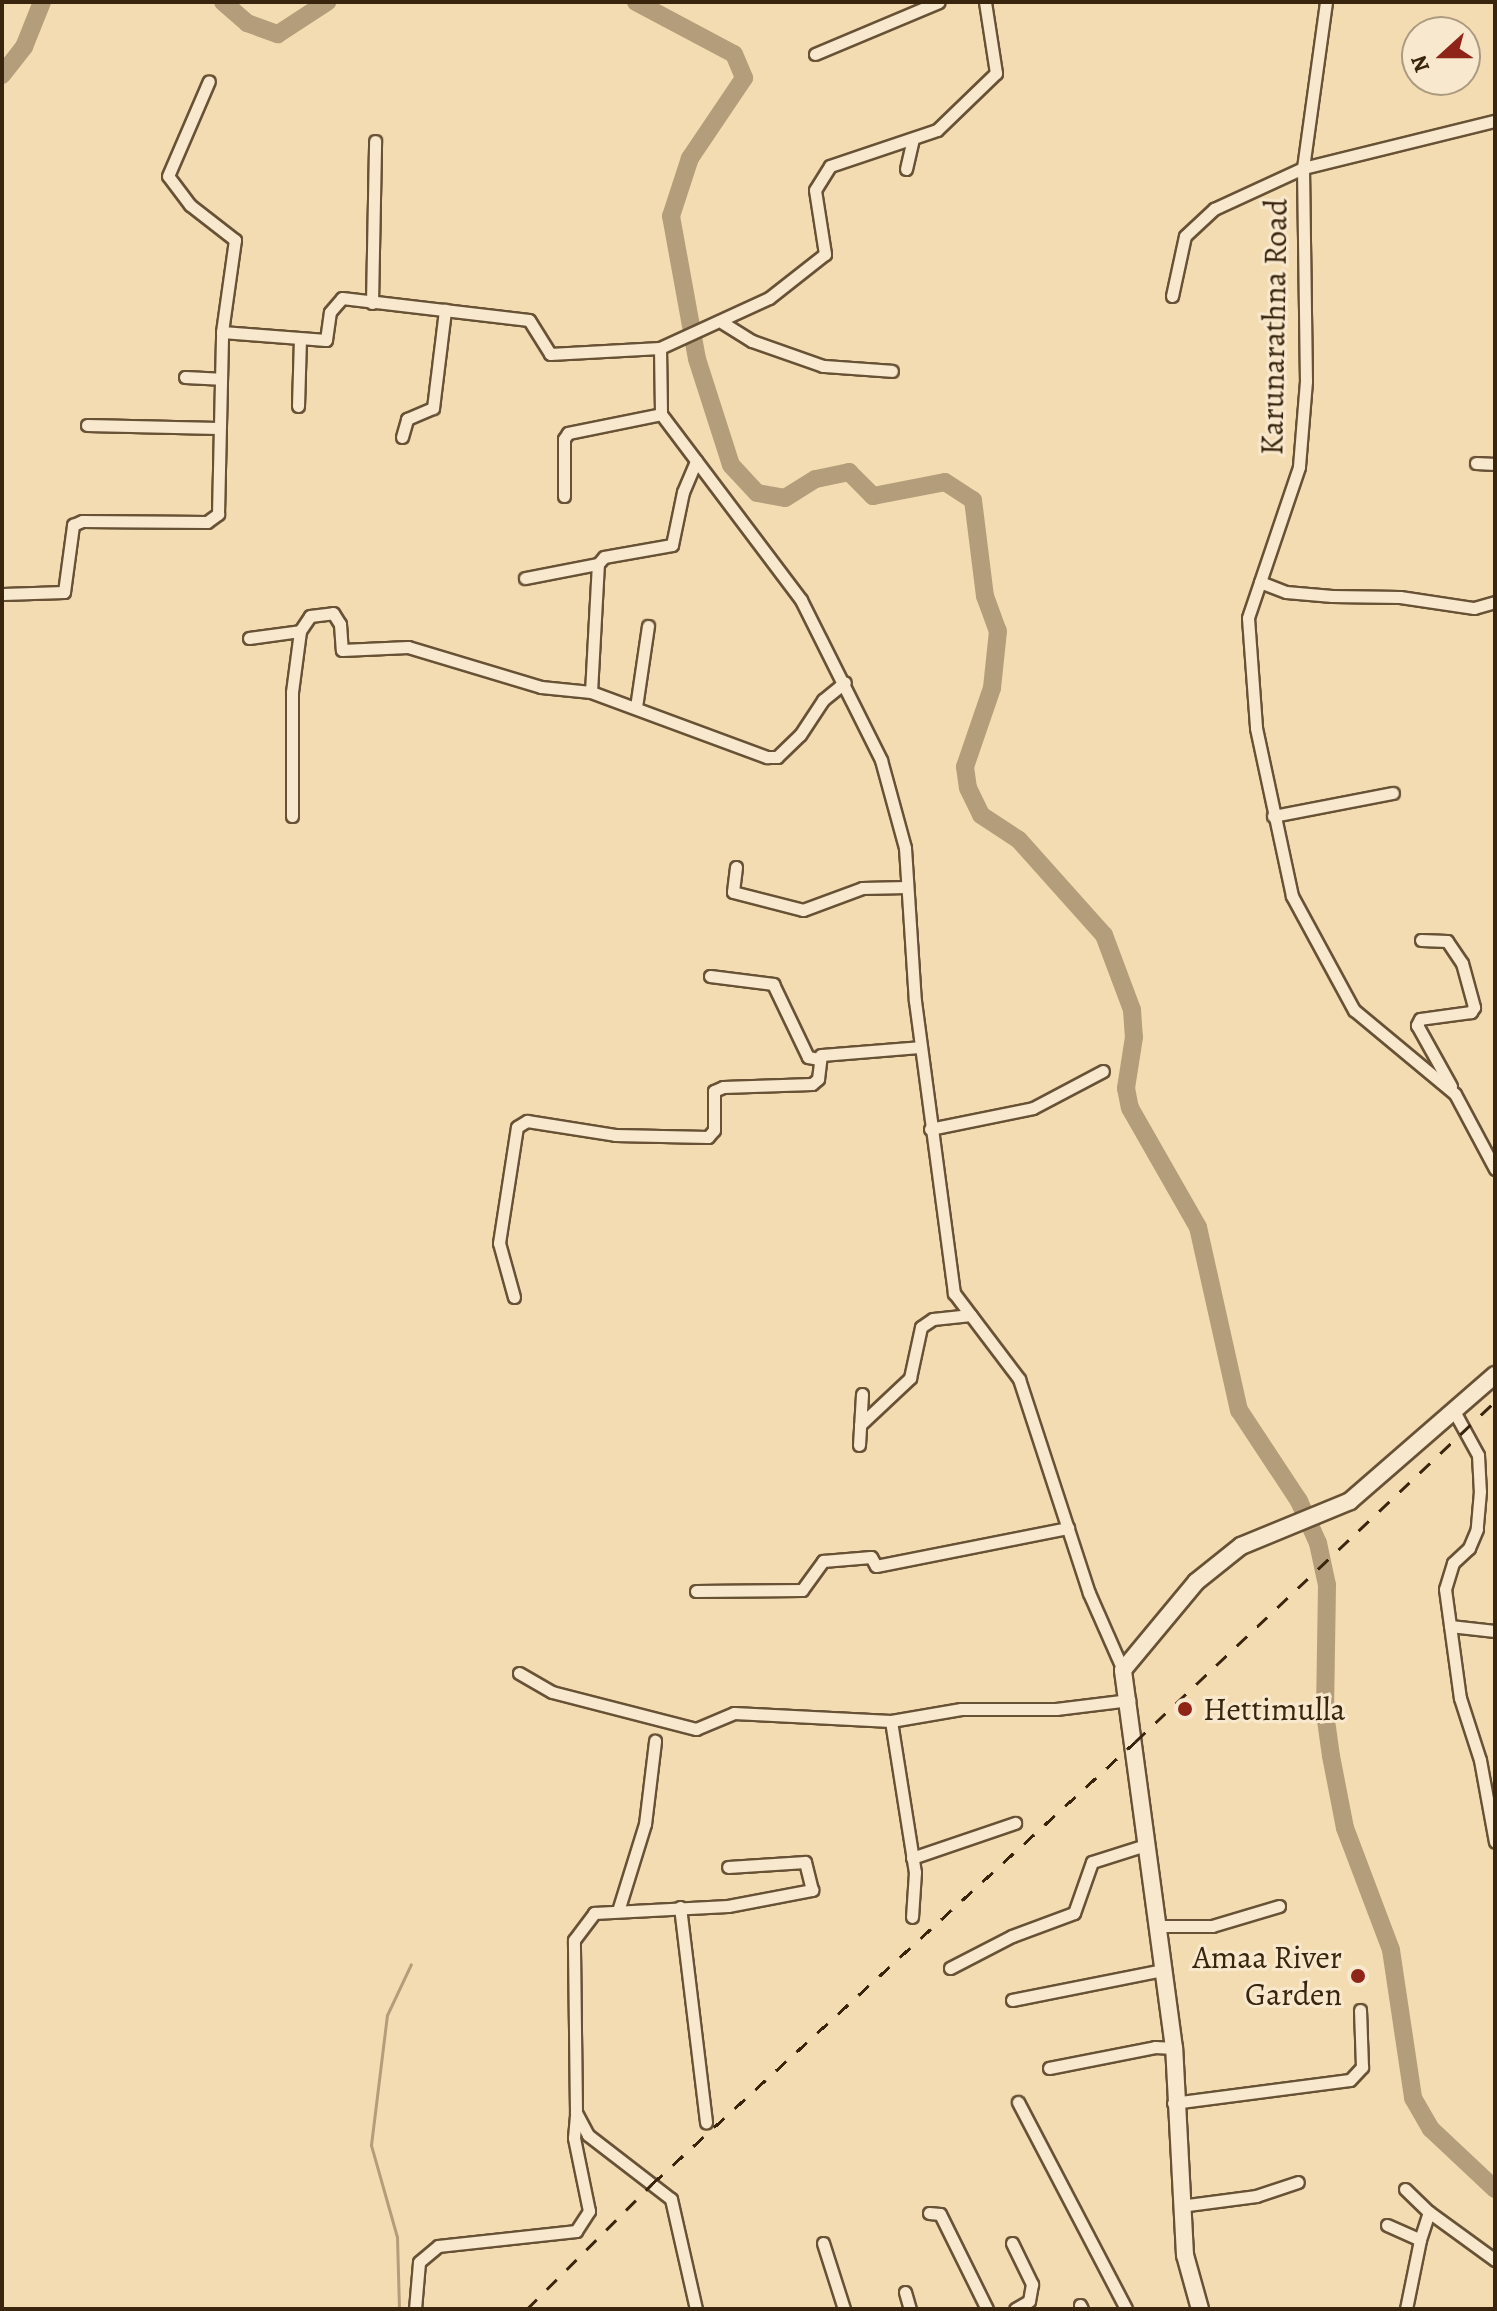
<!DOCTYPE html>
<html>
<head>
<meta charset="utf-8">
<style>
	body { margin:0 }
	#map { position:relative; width:1497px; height:2311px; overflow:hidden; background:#f4dcb2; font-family:Alegreya,serif }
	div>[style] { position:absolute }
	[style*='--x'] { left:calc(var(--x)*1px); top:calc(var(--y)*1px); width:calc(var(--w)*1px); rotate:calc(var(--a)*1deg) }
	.stream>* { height:3px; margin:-1.5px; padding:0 1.5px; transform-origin:1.5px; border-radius:1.5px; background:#b49d7a }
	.river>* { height:18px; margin:-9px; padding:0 9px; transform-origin:9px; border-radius:9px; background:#b49d7a }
	.roads { filter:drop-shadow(2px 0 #685236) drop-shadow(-2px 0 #685236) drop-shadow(0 2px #685236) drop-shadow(0 -2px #685236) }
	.street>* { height:11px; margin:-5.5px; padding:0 5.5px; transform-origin:5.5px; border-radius:5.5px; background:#f8e8cd }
	.secondary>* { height:16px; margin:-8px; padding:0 8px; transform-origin:8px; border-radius:8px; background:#f8e8cd }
	.rail>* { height:3px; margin-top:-1.5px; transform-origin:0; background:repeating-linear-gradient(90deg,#39240d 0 14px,transparent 0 28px) }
	.dots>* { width:22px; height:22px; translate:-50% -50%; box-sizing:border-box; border:4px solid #f8e8cd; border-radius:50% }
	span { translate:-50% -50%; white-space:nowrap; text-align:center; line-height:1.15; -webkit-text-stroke:6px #f8e8cd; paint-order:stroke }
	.street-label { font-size:32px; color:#39240d }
	.poi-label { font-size:32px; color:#39240d }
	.left { translate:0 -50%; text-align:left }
	.right { translate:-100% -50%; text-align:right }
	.frame { position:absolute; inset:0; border:4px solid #39240d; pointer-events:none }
	.north { position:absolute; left:1401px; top:16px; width:80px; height:80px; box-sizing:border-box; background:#f8e8cd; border:2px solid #ac9a80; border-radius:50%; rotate:249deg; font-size:22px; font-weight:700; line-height:32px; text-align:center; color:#39240d }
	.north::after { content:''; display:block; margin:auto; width:28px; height:36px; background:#8f2418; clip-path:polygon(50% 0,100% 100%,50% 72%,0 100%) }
</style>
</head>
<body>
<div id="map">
	<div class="stream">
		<i style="--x:399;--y:2309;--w:72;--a:-91.6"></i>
		<i style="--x:397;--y:2237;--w:96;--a:-105.8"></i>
		<i style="--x:371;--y:2145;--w:131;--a:-83"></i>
		<i style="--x:387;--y:2015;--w:56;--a:-64.8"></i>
	</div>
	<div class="river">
		<i style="--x:223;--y:2;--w:32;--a:41"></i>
		<i style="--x:247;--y:23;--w:33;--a:20"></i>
		<i style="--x:278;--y:34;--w:59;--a:-33.1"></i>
		<i style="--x:636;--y:2;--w:111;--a:28"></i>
		<i style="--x:734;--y:54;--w:26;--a:67"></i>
		<i style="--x:744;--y:78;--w:97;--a:124"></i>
		<i style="--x:690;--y:158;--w:61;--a:108.1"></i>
		<i style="--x:671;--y:216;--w:145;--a:79.7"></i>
		<i style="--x:697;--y:359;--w:111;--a:72.2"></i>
		<i style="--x:731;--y:465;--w:38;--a:47"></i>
		<i style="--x:757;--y:493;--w:28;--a:10"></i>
		<i style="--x:785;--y:498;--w:36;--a:-32"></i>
		<i style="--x:816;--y:479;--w:34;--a:-12"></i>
		<i style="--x:849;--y:472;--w:34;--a:45"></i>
		<i style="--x:873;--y:496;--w:73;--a:-11"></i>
		<i style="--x:945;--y:482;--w:33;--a:33"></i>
		<i style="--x:973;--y:500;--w:97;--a:82.9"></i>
		<i style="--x:985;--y:596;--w:37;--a:70"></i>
		<i style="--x:998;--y:631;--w:57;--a:96"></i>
		<i style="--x:992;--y:688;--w:83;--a:108.9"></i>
		<i style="--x:965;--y:767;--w:21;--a:82"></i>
		<i style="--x:968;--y:788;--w:30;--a:64"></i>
		<i style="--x:981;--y:815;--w:45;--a:33.3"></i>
		<i style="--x:1019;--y:840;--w:127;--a:48.2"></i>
		<i style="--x:1104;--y:935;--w:80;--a:69.5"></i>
		<i style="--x:1132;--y:1010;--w:27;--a:86"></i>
		<i style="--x:1134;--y:1037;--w:52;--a:98.9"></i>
		<i style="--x:1126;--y:1088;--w:20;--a:79"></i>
		<i style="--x:1130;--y:1108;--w:137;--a:60.3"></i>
		<i style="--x:1198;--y:1227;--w:188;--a:77.4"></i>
		<i style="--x:1239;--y:1410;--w:109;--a:56.6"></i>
		<i style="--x:1299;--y:1501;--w:46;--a:65.7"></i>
		<i style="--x:1318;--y:1543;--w:43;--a:77.9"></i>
		<i style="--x:1327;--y:1585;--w:128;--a:90.9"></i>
		<i style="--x:1325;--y:1713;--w:43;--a:82.1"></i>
		<i style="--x:1331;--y:1756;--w:73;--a:79"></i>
		<i style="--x:1345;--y:1828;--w:130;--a:69.3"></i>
		<i style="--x:1391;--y:1950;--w:150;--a:81.5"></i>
		<i style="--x:1413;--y:2098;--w:36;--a:60"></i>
		<i style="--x:1431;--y:2129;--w:88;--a:43.2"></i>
		<i style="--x:2;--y:75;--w:36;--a:-52"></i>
		<i style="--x:24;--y:47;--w:48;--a:-68.2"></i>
	</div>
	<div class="roads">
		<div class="street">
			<i style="--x:985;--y:2;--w:72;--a:81.2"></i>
			<i style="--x:996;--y:73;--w:82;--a:136"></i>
			<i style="--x:937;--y:130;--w:113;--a:161.4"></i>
			<i style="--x:830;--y:166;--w:28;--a:122"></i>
			<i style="--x:815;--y:190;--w:65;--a:81.1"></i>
			<i style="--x:825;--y:254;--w:71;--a:141.8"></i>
			<i style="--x:769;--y:298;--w:120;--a:155.4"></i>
			<i style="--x:660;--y:348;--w:66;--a:89.1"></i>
			<i style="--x:661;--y:414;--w:233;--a:53"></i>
			<i style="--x:801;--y:600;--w:179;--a:63.4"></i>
			<i style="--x:881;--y:760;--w:91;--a:74.7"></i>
			<i style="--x:905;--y:848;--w:153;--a:86.3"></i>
			<i style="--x:915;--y:1001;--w:295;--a:82.4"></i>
			<i style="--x:954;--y:1293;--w:108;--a:52.9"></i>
			<i style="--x:1019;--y:1379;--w:225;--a:71.9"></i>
			<i style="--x:1089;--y:1593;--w:84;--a:66.2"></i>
			<i style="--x:1326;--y:2;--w:168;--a:97.9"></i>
			<i style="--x:1303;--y:168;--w:213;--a:89.2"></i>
			<i style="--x:1306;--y:381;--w:86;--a:94.7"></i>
			<i style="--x:1299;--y:467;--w:159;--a:108.7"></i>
			<i style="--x:1248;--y:618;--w:110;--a:85.8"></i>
			<i style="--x:1256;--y:728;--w:172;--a:77.9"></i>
			<i style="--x:1292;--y:896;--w:130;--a:61.5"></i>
			<i style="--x:1354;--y:1010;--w:131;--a:39.7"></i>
			<i style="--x:1455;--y:1094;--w:85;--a:61.9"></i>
			<i style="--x:815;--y:54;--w:134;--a:-22.8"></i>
			<i style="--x:906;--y:169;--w:31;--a:-77"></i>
			<i style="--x:1172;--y:296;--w:61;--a:-77.8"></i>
			<i style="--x:1185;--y:236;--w:40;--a:-43"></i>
			<i style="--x:1214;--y:209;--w:98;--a:-24.7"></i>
			<i style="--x:1303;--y:168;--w:198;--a:-13.8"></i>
			<i style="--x:372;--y:303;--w:162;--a:-88.9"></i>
			<i style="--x:723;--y:323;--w:34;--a:32"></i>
			<i style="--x:752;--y:341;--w:75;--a:19.4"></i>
			<i style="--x:823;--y:366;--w:69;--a:4.1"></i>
			<i style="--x:222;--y:332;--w:104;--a:4.4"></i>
			<i style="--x:326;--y:340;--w:28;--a:-82"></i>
			<i style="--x:330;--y:312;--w:18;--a:-49"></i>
			<i style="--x:342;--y:298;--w:188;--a:6.7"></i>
			<i style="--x:529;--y:320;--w:40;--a:58"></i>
			<i style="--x:550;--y:354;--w:110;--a:-3.1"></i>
			<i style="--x:185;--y:377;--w:35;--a:3"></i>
			<i style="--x:298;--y:406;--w:66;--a:-88.3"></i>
			<i style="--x:87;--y:425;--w:131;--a:1.3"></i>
			<i style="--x:402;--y:437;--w:19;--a:-74"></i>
			<i style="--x:407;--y:419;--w:28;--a:-23"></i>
			<i style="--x:433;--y:408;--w:99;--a:-83"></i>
			<i style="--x:1476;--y:463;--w:19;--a:3"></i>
			<i style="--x:564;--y:496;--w:57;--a:-90"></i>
			<i style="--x:564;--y:439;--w:7;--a:-56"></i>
			<i style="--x:568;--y:433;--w:95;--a:-11.5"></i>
			<i style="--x:525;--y:578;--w:74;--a:-10.9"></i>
			<i style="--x:1260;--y:582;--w:28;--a:21"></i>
			<i style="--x:1286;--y:592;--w:46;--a:5"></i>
			<i style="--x:1332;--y:596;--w:68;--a:0.8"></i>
			<i style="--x:1400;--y:597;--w:75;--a:8.5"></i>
			<i style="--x:1474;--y:608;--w:22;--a:-16"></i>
			<i style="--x:3;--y:594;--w:61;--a:-1.9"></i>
			<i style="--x:64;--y:592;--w:68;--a:-82.3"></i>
			<i style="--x:73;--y:525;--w:10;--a:-24"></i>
			<i style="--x:82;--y:521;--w:125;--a:0.5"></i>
			<i style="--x:207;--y:522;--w:14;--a:-36"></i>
			<i style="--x:218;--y:514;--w:182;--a:-88.7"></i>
			<i style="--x:222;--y:332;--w:93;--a:-82"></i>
			<i style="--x:235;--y:240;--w:57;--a:-142.1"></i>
			<i style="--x:190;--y:205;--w:36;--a:-127"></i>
			<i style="--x:168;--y:176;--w:103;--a:-66.7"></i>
			<i style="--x:249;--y:638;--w:51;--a:-7.8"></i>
			<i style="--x:300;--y:631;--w:18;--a:-56"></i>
			<i style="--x:310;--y:616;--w:23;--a:-7"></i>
			<i style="--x:333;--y:613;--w:13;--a:58"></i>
			<i style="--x:340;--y:624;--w:26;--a:86"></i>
			<i style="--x:342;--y:650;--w:66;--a:-2.6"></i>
			<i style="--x:408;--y:647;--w:139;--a:16.7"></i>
			<i style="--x:541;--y:687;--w:50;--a:5.7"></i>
			<i style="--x:591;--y:692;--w:128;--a:-86.9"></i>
			<i style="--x:598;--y:564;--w:9;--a:-49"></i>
			<i style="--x:604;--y:557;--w:69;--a:-10"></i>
			<i style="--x:672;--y:545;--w:54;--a:-78.3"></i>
			<i style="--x:683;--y:492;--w:34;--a:-67"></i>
			<i style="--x:591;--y:692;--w:188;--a:20.3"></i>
			<i style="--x:767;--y:757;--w:10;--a:0"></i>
			<i style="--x:777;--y:757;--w:32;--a:-44"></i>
			<i style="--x:800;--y:735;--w:42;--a:-56.7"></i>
			<i style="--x:823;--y:700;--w:28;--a:-39"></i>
			<i style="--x:636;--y:707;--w:82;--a:-81.6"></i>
			<i style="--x:292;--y:816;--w:124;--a:-90"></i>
			<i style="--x:292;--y:692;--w:62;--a:-82.5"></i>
			<i style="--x:1273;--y:816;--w:122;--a:-10.9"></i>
			<i style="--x:736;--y:867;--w:25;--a:97"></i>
			<i style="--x:733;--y:892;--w:72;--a:14.4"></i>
			<i style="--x:803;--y:910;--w:63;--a:-20.4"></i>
			<i style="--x:862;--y:888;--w:45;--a:-1.3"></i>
			<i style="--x:1421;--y:940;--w:26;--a:2"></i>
			<i style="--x:1447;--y:941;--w:27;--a:56"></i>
			<i style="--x:1462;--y:963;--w:46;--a:74.7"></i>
			<i style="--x:1474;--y:1007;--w:6;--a:121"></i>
			<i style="--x:1471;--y:1012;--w:51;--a:172.2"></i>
			<i style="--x:1420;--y:1019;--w:7;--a:117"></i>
			<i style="--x:1417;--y:1025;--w:70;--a:60.9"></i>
			<i style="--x:710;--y:976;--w:64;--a:7.2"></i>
			<i style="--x:773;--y:984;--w:81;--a:64.4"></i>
			<i style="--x:808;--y:1057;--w:10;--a:11"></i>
			<i style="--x:930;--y:1129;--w:105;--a:-11.5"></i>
			<i style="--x:1033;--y:1108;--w:79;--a:-27.9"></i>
			<i style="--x:514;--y:1297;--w:56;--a:-105.5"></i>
			<i style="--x:499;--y:1243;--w:117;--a:-81.2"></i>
			<i style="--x:517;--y:1127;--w:12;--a:-31"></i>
			<i style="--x:527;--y:1121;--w:89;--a:9"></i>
			<i style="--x:615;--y:1135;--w:93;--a:1.2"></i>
			<i style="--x:708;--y:1137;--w:9;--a:-49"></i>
			<i style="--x:714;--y:1130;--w:39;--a:-90"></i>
			<i style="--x:714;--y:1091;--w:10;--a:-24"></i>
			<i style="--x:723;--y:1087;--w:89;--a:-1.9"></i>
			<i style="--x:812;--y:1084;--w:8;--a:-40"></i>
			<i style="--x:818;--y:1079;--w:24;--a:-83"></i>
			<i style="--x:821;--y:1055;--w:99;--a:-4.6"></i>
			<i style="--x:1455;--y:1413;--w:48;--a:61.3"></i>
			<i style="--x:1478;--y:1455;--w:36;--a:87"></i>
			<i style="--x:1480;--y:1491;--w:38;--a:95"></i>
			<i style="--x:1477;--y:1529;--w:21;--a:113"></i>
			<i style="--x:1469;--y:1548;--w:22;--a:137"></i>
			<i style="--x:1453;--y:1563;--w:27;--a:107"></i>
			<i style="--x:1445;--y:1589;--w:110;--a:82.2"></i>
			<i style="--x:1460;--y:1698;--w:65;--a:72.1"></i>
			<i style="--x:1480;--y:1760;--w:83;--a:79.6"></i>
			<i style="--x:860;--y:1425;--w:69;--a:-43.2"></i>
			<i style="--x:910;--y:1378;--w:52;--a:-77.8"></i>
			<i style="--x:921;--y:1327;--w:14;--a:-34"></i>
			<i style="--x:933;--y:1319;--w:38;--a:-6"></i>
			<i style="--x:859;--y:1445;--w:51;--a:-86.6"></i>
			<i style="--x:696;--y:1591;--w:106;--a:-0.5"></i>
			<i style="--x:802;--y:1590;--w:36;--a:-54"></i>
			<i style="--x:823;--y:1561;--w:48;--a:-4.8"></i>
			<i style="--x:871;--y:1557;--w:10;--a:61"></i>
			<i style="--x:876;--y:1566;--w:196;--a:-11.2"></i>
			<i style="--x:1450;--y:1626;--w:45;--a:6.3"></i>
			<i style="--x:519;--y:1673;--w:38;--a:30"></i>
			<i style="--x:552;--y:1692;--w:149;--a:14.4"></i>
			<i style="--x:696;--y:1729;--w:41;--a:-22.8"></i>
			<i style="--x:734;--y:1713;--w:157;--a:2.9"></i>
			<i style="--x:891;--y:1721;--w:71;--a:-9.7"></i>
			<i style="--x:961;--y:1709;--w:95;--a:0"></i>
			<i style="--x:1056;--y:1709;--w:74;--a:-7"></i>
			<i style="--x:891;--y:1721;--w:153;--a:81"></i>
			<i style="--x:915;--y:1872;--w:45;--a:93.8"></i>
			<i style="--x:912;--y:1858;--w:109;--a:-18.8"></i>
			<i style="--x:680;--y:1907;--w:217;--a:83.1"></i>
			<i style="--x:618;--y:1911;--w:91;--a:-72.8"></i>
			<i style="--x:645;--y:1824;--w:84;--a:-83.1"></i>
			<i style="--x:1156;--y:1926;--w:56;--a:0"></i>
			<i style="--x:1212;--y:1926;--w:70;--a:-16.6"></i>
			<i style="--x:950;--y:1968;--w:70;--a:-27.3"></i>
			<i style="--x:1012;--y:1936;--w:66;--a:-20.4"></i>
			<i style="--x:1074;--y:1913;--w:54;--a:-70.6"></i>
			<i style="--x:1092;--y:1862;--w:57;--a:-17.5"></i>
			<i style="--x:1012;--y:2000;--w:153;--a:-11.3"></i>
			<i style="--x:1049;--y:2068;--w:108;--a:-11.2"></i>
			<i style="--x:1155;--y:2047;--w:19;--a:3"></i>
			<i style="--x:1018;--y:2102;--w:233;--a:62.4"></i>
			<i style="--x:1173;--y:2103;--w:178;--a:-7.4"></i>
			<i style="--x:1350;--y:2080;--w:18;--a:-47"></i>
			<i style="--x:1362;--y:2067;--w:57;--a:-92"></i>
			<i style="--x:1405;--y:2189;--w:33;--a:44"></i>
			<i style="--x:1429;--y:2212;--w:29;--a:108"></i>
			<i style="--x:1180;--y:2206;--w:77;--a:-7.5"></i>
			<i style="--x:1256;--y:2196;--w:44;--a:-18.4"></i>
			<i style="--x:1429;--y:2212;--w:82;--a:36"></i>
			<i style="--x:929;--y:2213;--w:11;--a:5"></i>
			<i style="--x:940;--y:2214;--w:106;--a:63.7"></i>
			<i style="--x:1387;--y:2225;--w:36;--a:24"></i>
			<i style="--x:1420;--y:2240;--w:70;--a:101.5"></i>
			<i style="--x:823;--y:2243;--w:69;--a:72.3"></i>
			<i style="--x:1012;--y:2243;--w:46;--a:64"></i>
			<i style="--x:1032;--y:2284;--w:17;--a:100"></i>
			<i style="--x:1029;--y:2301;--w:16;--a:150"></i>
			<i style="--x:905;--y:2292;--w:18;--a:74"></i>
			<i style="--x:1080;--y:2305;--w:4;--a:63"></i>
			<i style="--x:415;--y:2309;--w:47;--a:-85.1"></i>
			<i style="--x:419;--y:2262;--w:25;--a:-40"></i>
			<i style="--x:438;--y:2246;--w:139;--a:-6.2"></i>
			<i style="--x:576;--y:2231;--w:24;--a:-57"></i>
			<i style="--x:589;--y:2211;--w:75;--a:-101.6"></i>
			<i style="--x:574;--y:2138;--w:25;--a:-85"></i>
			<i style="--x:696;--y:2309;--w:113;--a:-102.8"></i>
			<i style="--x:671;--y:2199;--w:105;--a:-142.4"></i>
			<i style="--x:588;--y:2135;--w:26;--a:-118"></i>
			<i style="--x:576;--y:2112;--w:172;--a:-90.7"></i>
			<i style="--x:574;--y:1940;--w:34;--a:-53"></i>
			<i style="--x:594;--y:1913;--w:134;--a:-3"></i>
			<i style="--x:728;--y:1906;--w:86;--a:-10.8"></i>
			<i style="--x:812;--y:1890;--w:29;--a:-104"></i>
			<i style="--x:805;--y:1862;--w:77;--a:176.3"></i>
		</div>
		<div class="secondary">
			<i style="--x:1200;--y:2309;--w:56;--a:-105.5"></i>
			<i style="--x:1185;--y:2255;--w:207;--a:-93"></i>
			<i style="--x:1174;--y:2048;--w:381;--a:-97.7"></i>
			<i style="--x:1123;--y:1670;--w:114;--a:-50.3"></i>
			<i style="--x:1196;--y:1582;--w:58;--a:-38.7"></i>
			<i style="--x:1241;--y:1546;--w:118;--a:-22.4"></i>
			<i style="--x:1350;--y:1501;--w:192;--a:-41"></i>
		</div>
	</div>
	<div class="rail">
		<i style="--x:527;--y:2309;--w:177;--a:-45"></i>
		<i style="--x:652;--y:2184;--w:655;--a:-42.46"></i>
		<i style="--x:1135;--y:1742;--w:495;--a:-43.4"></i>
	</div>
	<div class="dots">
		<i style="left:1185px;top:1709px;background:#8f2418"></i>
		<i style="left:1358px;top:1976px;background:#8f2418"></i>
	</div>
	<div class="street-label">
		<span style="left:1274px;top:327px;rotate:-89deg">Karunarathna Road</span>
	</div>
	<div class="poi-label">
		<span class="left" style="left:1203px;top:1709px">Hettimulla</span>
		<span class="right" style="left:1342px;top:1976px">Amaa River<br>Garden</span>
	</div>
	<div class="frame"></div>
	<div class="north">N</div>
</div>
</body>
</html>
